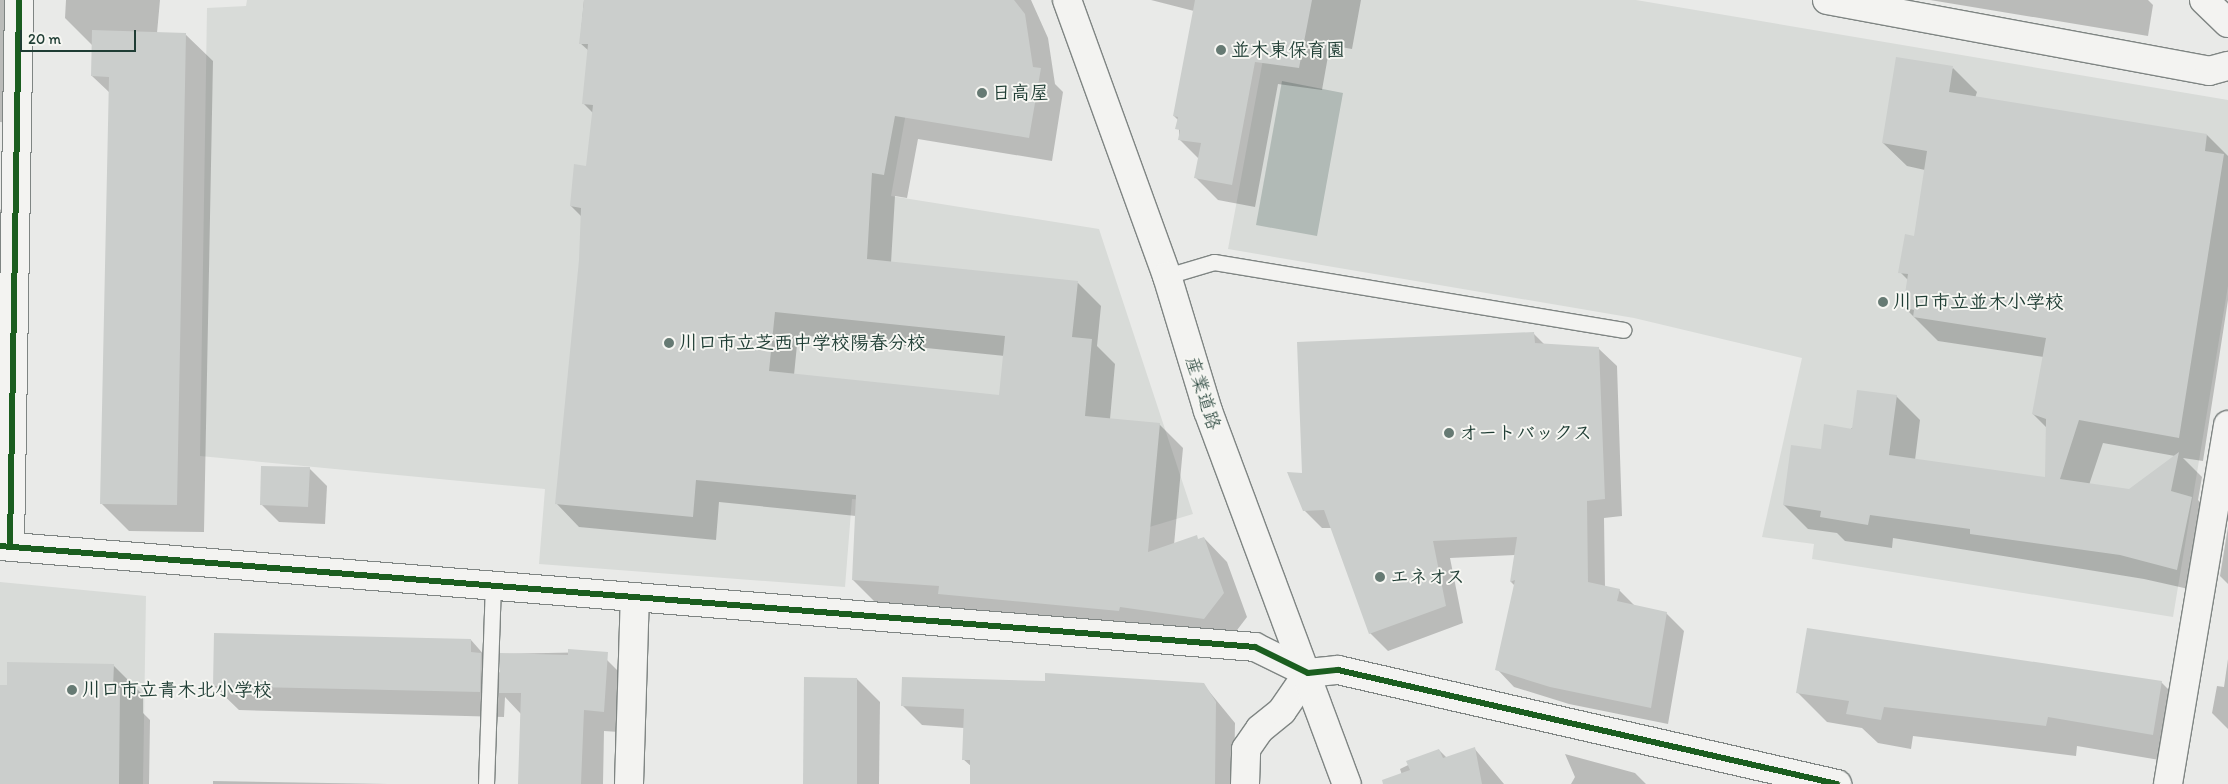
<!DOCTYPE html>
<html>
<head>
<meta charset="utf-8">
<style>
	body { margin:0 }
	#map { position:relative; width:2228px; height:784px; overflow:hidden; background:#e9eae8; font-family:Itim,"Klee One",sans-serif }
	div>[style] { position:absolute }
	[style*='--x'] { left:calc(var(--x)*1px); top:calc(var(--y)*1px); width:calc(var(--w)*1px); rotate:calc(var(--a)*1deg) }
	.built>* { inset:0; background:#d8dbd8 }
	.water>* { inset:0; background:#b1bab6 }
	.shadow>* { inset:0; background:#0003 }
	.building>* { inset:0; background:#cbcecc }
	.roads { filter:drop-shadow(1px 0 #7f8583) drop-shadow(-1px 0 #7f8583) drop-shadow(0 1px #7f8583) drop-shadow(0 -1px #7f8583) }
	.service>* { height:15px; margin:-7.5px; padding:0 7.5px; transform-origin:7.5px; border-radius:7.5px; background:#f3f3f1 }
	.minor>* { height:28px; margin:-14px; padding:0 14px; transform-origin:14px; border-radius:14px; background:#f3f3f1 }
	.tertiary>* { height:28px; margin:-14px; padding:0 14px; transform-origin:14px; border-radius:14px; background:#f3f3f1 }
	.primary>* { height:28px; margin:-14px; padding:0 14px; transform-origin:14px; border-radius:14px; background:#f3f3f1 }
	.cycleway>* { height:6px; margin:-3px; padding:0 3px; transform-origin:3px; border-radius:3px; background:#1b5e20 }
	.dots>* { width:14px; height:14px; translate:-50% -50%; box-sizing:border-box; border:2px solid #f6f6f2; border-radius:50% }
	span { translate:-50% -50%; white-space:nowrap; text-align:center; line-height:1.15; -webkit-text-stroke:4px #f6f6f2; paint-order:stroke }
	.poi-label { font-size:19px; color:#1f3d34; font-weight:700 }
	.left { translate:0 -50%; text-align:left }
	.street-label { font-size:19px; color:#1f3d34 }
	.scale { position:absolute; left:20px; top:30px; width:116px; height:22px; box-sizing:border-box; border:2px solid #1f3d34; border-top:0; padding-left:6px; font-size:15px; line-height:18px; white-space:nowrap; color:#1f3d34; -webkit-text-stroke:4px #f6f6f2; paint-order:stroke }
</style>
</head>
<body>
<div id="map">
	<div class="built">
		<i style="clip-path:polygon(247px 0,615px 0,919px 41px,891px 196px,1099px 229px,1193px 514px,1146px 528px,852px 499px,845px 587px,539px 564px,545px 489px,200px 456px,207px 8px,246px 6px)"></i>
		<i style="clip-path:polygon(1274px 0,1636px 0,2228px 100px,2228px 286px,2173px 617px,1812px 559px,1814px 544px,1762px 537px,1802px 358px,1634px 318px,1228px 249px)"></i>
		<i style="clip-path:polygon(0 582px,146px 596px,143px 784px,0 784px)"></i>
	</div>
	<div class="water">
		<i style="clip-path:polygon(1282px 81px,1343px 93px,1317px 236px,1256px 225px)"></i>
	</div>
	<div class="shadow">
		<i style="clip-path:polygon(0 0,23px 0,14px 123px,0 122px)"></i>
		<i style="clip-path:polygon(66px 0,160px 0,157px 33px,185px 34px,213px 61px,204px 532px,129px 531px,101px 503px,110px 93px,92px 76px,93px 46px,65px 18px)"></i>
		<i style="clip-path:polygon(evenodd,584px 0,1031px 0,1048px 38px,1055px 84px,1063px 92px,1052px 161px,918px 139px,907px 198px,895px 196px,891px 263px,1078px 283px,1101px 306px,1097px 346px,1115px 364px,1110px 419px,1159px 424px,1183px 448px,1174px 545px,1204px 538px,1227px 562px,1247px 617px,1228px 642px,963px 617px,954px 608px,876px 603px,853px 580px,856px 516px,719px 502px,716px 540px,579px 527px,556px 503px,581px 260px,582px 217px,571px 206px,587px 168px,593px 113px,584px 104px,589px 51px,580px 43px,584px 0,798px 335px,1005px 356px,1000px 396px,794px 375px,798px 335px)"></i>
		<i style="clip-path:polygon(1151px 0,1361px 0,1352px 49px,1330px 45px,1322px 90px,1278px 84px,1255px 207px,1218px 200px,1195px 177px,1199px 159px,1179px 139px,1179px 121px,1174px 116px,1194px 11px)"></i>
		<i style="clip-path:polygon(1930px 0,2148px 0,2153px 5px,2148px 36px)"></i>
		<i style="clip-path:polygon(evenodd,1953px 68px,1977px 92px,1975px 98px,2207px 135px,2228px 156px,2228px 300px,2203px 461px,2183px 458px,2202px 477px,2198px 500px,2223px 525px,2211px 594px,2144px 579px,1893px 538px,1892px 548px,1845px 541px,1837px 533px,1808px 529px,1784px 505px,1822px 450px,1896px 396px,1920px 420px,1915px 460px,2046px 479px,2047px 428px,2033px 414px,2044px 357px,1938px 341px,1904px 307px,1908px 280px,1900px 272px,1916px 237px,1925px 170px,1907px 166px,1883px 143px,1953px 68px,2103px 443px,2175px 456px,2129px 490px,2089px 485px,2103px 443px)"></i>
		<i style="clip-path:polygon(0 209px,11px 220px,0 497px)"></i>
		<i style="clip-path:polygon(1533px 333px,1545px 345px,1599px 349px,1617px 366px,1622px 516px,1604px 518px,1605px 587px,1619px 590px,1635px 606px,1666px 613px,1684px 631px,1668px 724px,1569px 704px,1514px 687px,1497px 669px,1515px 586px,1511px 582px,1515px 555px,1450px 558px,1463px 623px,1388px 651px,1370px 633px,1332px 528px,1322px 528px,1304px 510px,1303px 474px)"></i>
		<i style="clip-path:polygon(309px 468px,327px 486px,325px 524px,279px 522px,261px 504px)"></i>
		<i style="clip-path:polygon(2228px 527px,2228px 584px,2220px 576px)"></i>
		<i style="clip-path:polygon(471px 640px,501px 674px,501px 654px,599px 652px,620px 673px,619px 732px,604px 731px,603px 784px,519px 784px,521px 714px,505px 697px,504px 717px,239px 710px,214px 686px)"></i>
		<i style="clip-path:polygon(2228px 659px,2228px 729px,2212px 713px,2217px 686px,2224px 687px)"></i>
		<i style="clip-path:polygon(113px 665px,143px 695px,143px 713px,150px 720px,149px 784px,0 784px,0 687px)"></i>
		<i style="clip-path:polygon(857px 679px,880px 702px,879px 784px,804px 784px)"></i>
		<i style="clip-path:polygon(2161px 682px,2191px 712px,2183px 764px,2077px 746px,2076px 756px,1913px 736px,1911px 749px,1878px 743px,1862px 728px,1827px 722px,1797px 692px)"></i>
		<i style="clip-path:polygon(1203px 684px,1235px 723px,1234px 784px,971px 784px,972px 767px,963px 759px,964px 728px,922px 725px,902px 705px)"></i>
		<i style="clip-path:polygon(1474px 748px,1504px 784px,1405px 784px,1400px 769px,1439px 750px,1447px 758px)"></i>
		<i style="clip-path:polygon(1565px 754px,1635px 773px,1646px 784px,1571px 784px,1575px 777px)"></i>
		<i style="clip-path:polygon(213px 781px,388px 784px,213px 784px)"></i>
	</div>
	<div class="building">
		<i style="clip-path:polygon(evenodd,584px 0,1014px 0,1025px 14px,1033px 67px,1041px 68px,1029px 138px,895px 116px,884px 175px,872px 173px,867px 259px,1078px 281px,1072px 337px,1092px 339px,1085px 416px,1160px 423px,1148px 552px,1197px 535px,1198px 539px,1204px 537px,1224px 593px,1204px 619px,1120px 607px,1119px 611px,938px 594px,939px 586px,852px 580px,856px 495px,696px 480px,693px 517px,555px 504px,579px 260px,581px 208px,570px 206px,574px 164px,586px 166px,593px 105px,582px 104px,588px 44px,579px 44px,584px 0,775px 312px,1005px 336px,999px 395px,769px 371px,775px 312px)"></i>
		<i style="clip-path:polygon(1195px 0,1312px 0,1299px 68px,1255px 62px,1232px 185px,1194px 178px,1201px 143px,1178px 140px,1180px 130px,1175px 129px,1178px 117px,1173px 116px)"></i>
		<i style="clip-path:polygon(92px 30px,186px 33px,177px 505px,100px 504px,109px 77px,91px 76px)"></i>
		<i style="clip-path:polygon(1896px 57px,1953px 66px,1949px 92px,2207px 134px,2205px 151px,2224px 154px,2179px 438px,2079px 420px,2060px 479px,2129px 489px,2179px 452px,2171px 491px,2192px 497px,2177px 570px,2120px 555px,1970px 534px,1970px 529px,1870px 515px,1868px 525px,1820px 517px,1821px 511px,1783px 505px,1791px 445px,1821px 449px,1824px 424px,1852px 429px,1857px 390px,1897px 395px,1889px 455px,2045px 477px,2046px 419px,2032px 414px,2046px 338px,1913px 317px,1914px 310px,1903px 307px,1908px 274px,1898px 273px,1905px 234px,1914px 236px,1927px 151px,1882px 143px)"></i>
		<i style="clip-path:polygon(1534px 332px,1535px 343px,1599px 347px,1605px 499px,1587px 501px,1588px 582px,1620px 589px,1617px 601px,1667px 612px,1651px 708px,1550px 687px,1495px 670px,1515px 580px,1510px 582px,1517px 537px,1433px 541px,1446px 606px,1369px 634px,1324px 510px,1303px 511px,1287px 472px,1302px 473px,1297px 342px)"></i>
		<i style="clip-path:polygon(261px 466px,310px 467px,308px 507px,260px 505px)"></i>
		<i style="clip-path:polygon(1807px 628px,2162px 681px,2153px 735px,2048px 717px,2046px 726px,1884px 707px,1881px 720px,1846px 714px,1849px 701px,1796px 693px)"></i>
		<i style="clip-path:polygon(214px 633px,471px 639px,471px 652px,481px 653px,480px 692px,213px 686px)"></i>
		<i style="clip-path:polygon(568px 649px,608px 652px,604px 712px,584px 710px,581px 784px,518px 784px,521px 693px,499px 693px,500px 653px,568px 655px)"></i>
		<i style="clip-path:polygon(7px 662px,114px 664px,113px 688px,120px 688px,119px 784px,0 784px,0 685px,7px 685px)"></i>
		<i style="clip-path:polygon(1045px 673px,1204px 683px,1216px 702px,1215px 784px,970px 784px,970px 760px,962px 760px,964px 709px,901px 706px,902px 677px,1045px 681px)"></i>
		<i style="clip-path:polygon(804px 677px,857px 678px,857px 784px,803px 784px)"></i>
		<i style="clip-path:polygon(1475px 747px,1482px 784px,1383px 784px,1382px 780px,1410px 770px,1406px 761px,1439px 749px,1443px 758px)"></i>
	</div>
	<div class="roads">
		<div class="service">
			<i style="--x:1167;--y:276;--w:49;--a:-16.6"></i>
			<i style="--x:1214;--y:262;--w:415;--a:9.4"></i>
			<i style="--x:486;--y:784;--w:199;--a:-88"></i>
		</div>
		<div class="minor">
			<i style="--x:1827;--y:0;--w:389;--a:10.5"></i>
			<i style="--x:2209;--y:71;--w:20;--a:-15"></i>
			<i style="--x:629;--y:784;--w:187;--a:-88.2"></i>
			<i style="--x:1245;--y:784;--w:35;--a:-88"></i>
			<i style="--x:1246;--y:749;--w:24;--a:-55"></i>
			<i style="--x:1260;--y:729;--w:28;--a:-39"></i>
			<i style="--x:1282;--y:711;--w:46;--a:-55.6"></i>
		</div>
		<div class="tertiary">
			<i style="--x:2204;--y:0;--w:33;--a:44"></i>
			<i style="--x:10;--y:545;--w:545;--a:-89.05"></i>
			<i style="--x:0;--y:546;--w:1259;--a:4.6"></i>
			<i style="--x:1255;--y:647;--w:59;--a:26.1"></i>
			<i style="--x:1308;--y:673;--w:30;--a:-6"></i>
			<i style="--x:1338;--y:670;--w:512;--a:12.87"></i>
			<i style="--x:2168;--y:784;--w:364;--a:-80.5"></i>
		</div>
		<div class="primary">
			<i style="--x:1067;--y:0;--w:294;--a:70.1"></i>
			<i style="--x:1167;--y:276;--w:141;--a:73.1"></i>
			<i style="--x:1208;--y:411;--w:398;--a:69.6"></i>
		</div>
	</div>
	<div class="cycleway">
		<i style="--x:10;--y:545;--w:545;--a:-89.05"></i>
		<i style="--x:0;--y:546;--w:1259;--a:4.6"></i>
		<i style="--x:1255;--y:647;--w:59;--a:26.1"></i>
		<i style="--x:1308;--y:673;--w:30;--a:-6"></i>
		<i style="--x:1338;--y:670;--w:512;--a:12.87"></i>
	</div>
	<div class="dots">
		<i style="left:1221px;top:50px;background:#667a73"></i>
		<i style="left:982px;top:93px;background:#667a73"></i>
		<i style="left:1883px;top:302px;background:#667a73"></i>
		<i style="left:669px;top:343px;background:#667a73"></i>
		<i style="left:1449px;top:433px;background:#667a73"></i>
		<i style="left:1380px;top:577px;background:#667a73"></i>
		<i style="left:72px;top:690px;background:#667a73"></i>
	</div>
	<div class="poi-label">
		<span class="left" style="left:1231px;top:50px">並木東保育園</span>
		<span class="left" style="left:992px;top:93px">日高屋</span>
		<span class="left" style="left:1893px;top:302px">川口市立並木小学校</span>
		<span class="left" style="left:679px;top:343px">川口市立芝西中学校陽春分校</span>
		<span class="left" style="left:1459px;top:433px">オートバックス</span>
		<span class="left" style="left:1390px;top:577px">エネオス</span>
		<span class="left" style="left:82px;top:690px">川口市立青木北小学校</span>
	</div>
	<div class="street-label">
		<span style="left:1203px;top:393px;rotate:72deg">産業道路</span>
	</div>
	<div class="scale">20 m</div>
</div>
</body>
</html>
